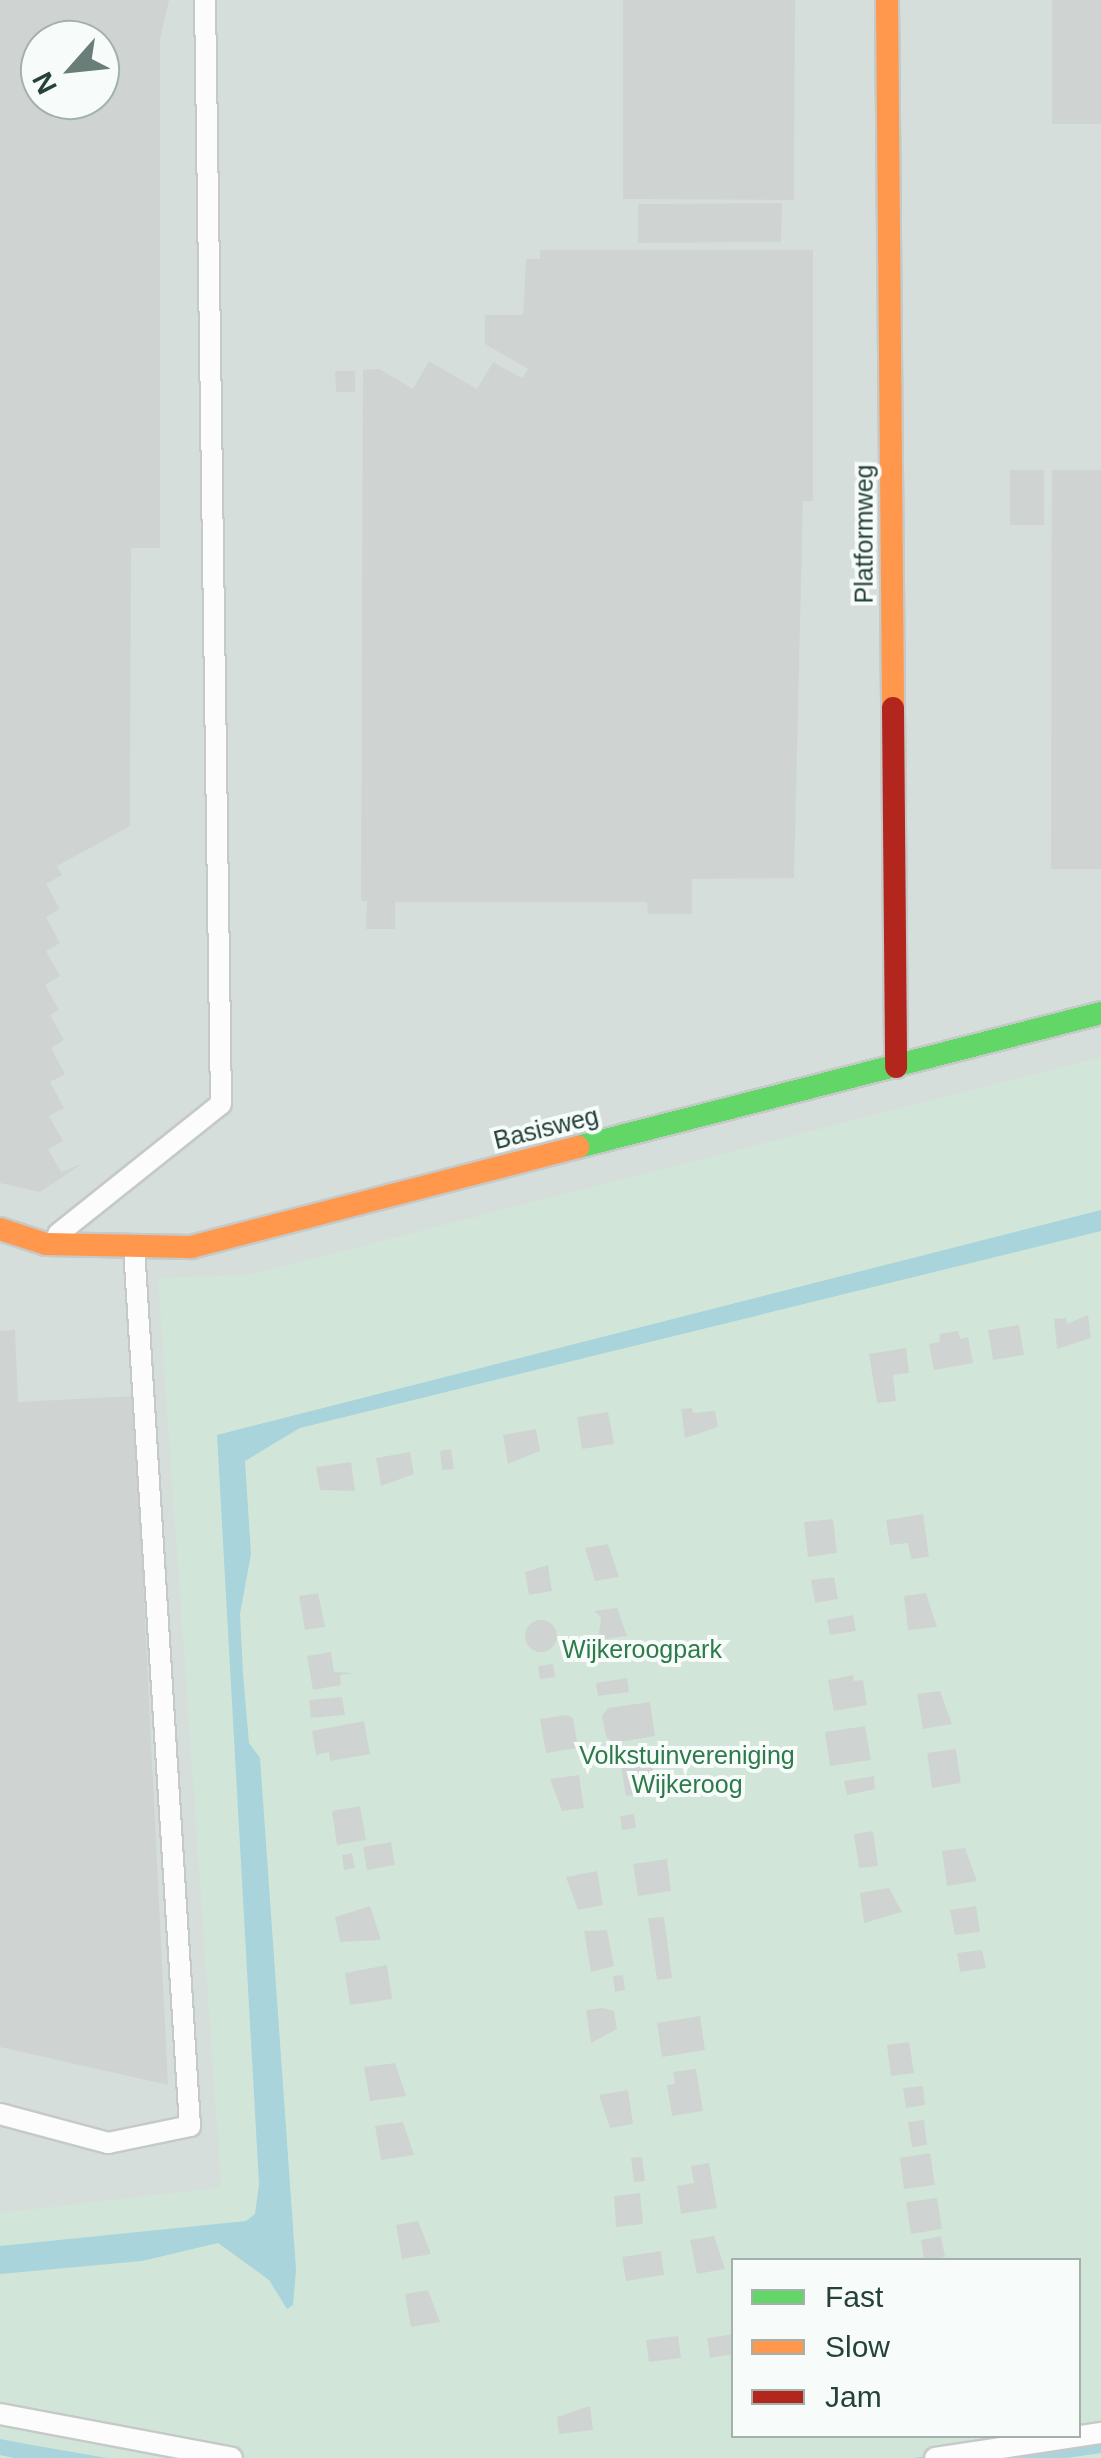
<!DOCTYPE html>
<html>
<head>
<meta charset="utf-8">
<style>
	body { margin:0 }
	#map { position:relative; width:1101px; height:2458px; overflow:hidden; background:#e8edeb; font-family:Arial,sans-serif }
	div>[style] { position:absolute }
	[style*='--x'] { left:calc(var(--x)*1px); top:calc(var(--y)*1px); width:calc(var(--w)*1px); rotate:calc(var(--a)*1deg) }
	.built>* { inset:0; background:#d6dedb }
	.green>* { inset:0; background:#d1e6d8 }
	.water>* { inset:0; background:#a9d4db }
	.building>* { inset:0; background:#cfd4d2 }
	.round { border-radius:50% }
	.roads { filter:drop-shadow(2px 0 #c5cac8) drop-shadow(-2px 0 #c5cac8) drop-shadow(0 2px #c5cac8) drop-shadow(0 -2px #c5cac8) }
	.lane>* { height:20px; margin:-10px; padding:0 10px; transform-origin:10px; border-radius:10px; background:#fcfcfc }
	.fast>* { height:22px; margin:-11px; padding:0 11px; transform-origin:11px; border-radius:11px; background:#63d668 }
	.slow>* { height:22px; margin:-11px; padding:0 11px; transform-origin:11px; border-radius:11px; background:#ff974d }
	.jam>* { height:22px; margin:-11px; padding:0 11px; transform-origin:11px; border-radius:11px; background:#b3261e }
	span { translate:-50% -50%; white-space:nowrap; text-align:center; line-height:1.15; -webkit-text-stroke:8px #f7fbf9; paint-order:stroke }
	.street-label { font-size:25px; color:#24423a }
	.park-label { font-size:25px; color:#2d7a4b }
	.legend { position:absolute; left:731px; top:2258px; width:350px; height:180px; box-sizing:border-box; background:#f7fbf9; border:2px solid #a3b1ad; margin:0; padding:12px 18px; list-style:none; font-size:30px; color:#24423a }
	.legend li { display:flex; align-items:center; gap:20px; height:50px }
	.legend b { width:50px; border:2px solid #a3b1ad }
	.north { position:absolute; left:20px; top:20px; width:100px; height:100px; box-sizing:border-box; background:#f7fbf9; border:2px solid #a3b1ad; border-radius:50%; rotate:243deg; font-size:28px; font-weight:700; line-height:40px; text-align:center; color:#24423a }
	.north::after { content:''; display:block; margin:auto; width:35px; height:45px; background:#697e78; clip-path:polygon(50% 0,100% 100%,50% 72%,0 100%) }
</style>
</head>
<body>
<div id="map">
	<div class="built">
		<i style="clip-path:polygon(evenodd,0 0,1101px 0,1101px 1144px,236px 2202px,0 2233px,0 0,40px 40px,100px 40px,100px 100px,40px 100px,40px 40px)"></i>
	</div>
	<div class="green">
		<i style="clip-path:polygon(evenodd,1101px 1057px,1101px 2458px,0 2458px,0 2213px,218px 2188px,221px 2182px,158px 1278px,248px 1275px,1101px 1057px,734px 2260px,1078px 2260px,1078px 2436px,734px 2436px,734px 2260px)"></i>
	</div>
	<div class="water">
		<i style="clip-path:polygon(1101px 1210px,1101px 1231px,300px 1428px,245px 1461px,251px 1554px,240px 1614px,243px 1674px,249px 1743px,260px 1758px,296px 2270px,293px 2305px,287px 2309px,269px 2280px,218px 2243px,142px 2261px,0 2274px,0 2246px,246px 2221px,255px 2214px,259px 2184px,217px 1435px)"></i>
		<i style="clip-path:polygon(1101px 2434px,1101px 2453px,1067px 2458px,913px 2458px)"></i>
		<i style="clip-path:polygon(0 2439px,32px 2445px,107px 2458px,14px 2458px,0 2455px)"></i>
	</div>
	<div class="building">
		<i style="clip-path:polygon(evenodd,0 0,169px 0,160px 40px,160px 548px,131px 548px,130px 826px,57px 866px,62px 875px,46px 884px,60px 909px,46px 917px,60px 943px,46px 951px,60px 976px,45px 985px,59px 1010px,50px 1015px,64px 1040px,51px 1048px,65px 1074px,50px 1082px,64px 1108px,49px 1116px,63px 1141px,48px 1149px,61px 1172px,82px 1164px,40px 1192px,0 1183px,0 0,40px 40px,100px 40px,100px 100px,40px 100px,40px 40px)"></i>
		<i style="clip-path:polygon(623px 0,795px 0,794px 200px,623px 199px)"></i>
		<i style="clip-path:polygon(1052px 0,1101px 0,1101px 124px,1052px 124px)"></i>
		<i style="clip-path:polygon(782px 203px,781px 242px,638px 243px,638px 204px)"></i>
		<i style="clip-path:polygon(540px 250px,813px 250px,813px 501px,803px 501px,794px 878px,692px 879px,692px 914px,648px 914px,647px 902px,395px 902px,395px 929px,366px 929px,367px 901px,361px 901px,363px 370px,379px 369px,413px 389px,429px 361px,477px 389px,493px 362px,522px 378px,528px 369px,485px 344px,485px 315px,523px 315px,526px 259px,540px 259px)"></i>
		<i style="clip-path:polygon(335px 371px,355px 371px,355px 392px,336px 392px)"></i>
		<i style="clip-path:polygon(1010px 470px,1044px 470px,1044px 525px,1010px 525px)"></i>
		<i style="clip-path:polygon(1052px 470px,1101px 470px,1101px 869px,1051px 869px)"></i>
		<i style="clip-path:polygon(1088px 1315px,1091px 1338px,1057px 1349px,1054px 1319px,1066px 1318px,1067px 1324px)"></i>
		<i style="clip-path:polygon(1019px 1325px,1024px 1355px,993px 1360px,988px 1330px)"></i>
		<i style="clip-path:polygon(15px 1330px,18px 1402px,134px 1396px,168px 2085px,0 2047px,0 1331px)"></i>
		<i style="clip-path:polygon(958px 1331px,960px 1339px,968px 1337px,973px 1363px,934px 1370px,929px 1344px,940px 1342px,939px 1334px)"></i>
		<i style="clip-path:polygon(906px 1348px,909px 1373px,893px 1375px,896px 1401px,877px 1403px,869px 1354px)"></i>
		<i style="clip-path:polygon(692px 1408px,693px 1413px,715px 1411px,718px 1427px,685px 1438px,681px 1409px)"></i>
		<i style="clip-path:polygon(608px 1412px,614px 1444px,582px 1449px,577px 1417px)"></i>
		<i style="clip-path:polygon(536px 1429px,540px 1451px,508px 1464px,503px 1435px)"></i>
		<i style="clip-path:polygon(451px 1449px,454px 1469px,442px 1470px,440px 1451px)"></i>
		<i style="clip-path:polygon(410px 1452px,414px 1474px,381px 1486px,376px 1458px)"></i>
		<i style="clip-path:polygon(351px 1462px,355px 1491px,320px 1490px,316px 1467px)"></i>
		<i style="clip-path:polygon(923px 1514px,929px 1557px,911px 1559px,908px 1543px,890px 1545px,886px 1520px)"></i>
		<i style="clip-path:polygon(833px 1519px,837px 1553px,808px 1557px,804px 1522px)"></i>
		<i style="clip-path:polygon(608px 1544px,619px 1577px,595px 1581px,585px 1548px)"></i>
		<i style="clip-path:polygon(548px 1565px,552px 1591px,529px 1595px,525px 1572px)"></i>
		<i style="clip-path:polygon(834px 1577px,838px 1599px,815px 1603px,811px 1580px)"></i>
		<i style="clip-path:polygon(318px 1593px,325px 1627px,305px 1630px,299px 1596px)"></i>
		<i style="clip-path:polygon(926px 1593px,937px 1627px,908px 1630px,904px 1596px)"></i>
		<i style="clip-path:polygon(617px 1608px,627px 1636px,598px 1640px,601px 1617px,594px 1611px)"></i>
		<i style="clip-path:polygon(853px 1615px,856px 1631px,830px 1635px,827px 1620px)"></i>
		<i class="round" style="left:525px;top:1620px;width:32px;height:32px"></i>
		<i style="clip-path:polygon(331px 1652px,334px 1672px,353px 1673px,340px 1675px,341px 1685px,313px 1690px,307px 1656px)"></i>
		<i style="clip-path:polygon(553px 1664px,555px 1677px,540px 1679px,538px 1666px)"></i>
		<i style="clip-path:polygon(853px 1675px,854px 1681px,863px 1680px,867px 1705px,834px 1711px,828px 1680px)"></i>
		<i style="clip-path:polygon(627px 1678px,629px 1692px,598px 1696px,596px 1683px)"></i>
		<i style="clip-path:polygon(940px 1691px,952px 1724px,923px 1729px,917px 1694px)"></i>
		<i style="clip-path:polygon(342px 1697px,345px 1715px,311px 1718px,309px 1700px)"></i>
		<i style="clip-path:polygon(650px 1702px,655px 1736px,613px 1743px,606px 1737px,602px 1716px,608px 1708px)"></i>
		<i style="clip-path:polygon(566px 1715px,573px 1718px,578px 1748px,546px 1753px,540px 1719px)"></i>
		<i style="clip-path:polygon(364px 1721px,370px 1754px,330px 1761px,329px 1752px,316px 1755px,312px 1731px)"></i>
		<i style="clip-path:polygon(865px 1726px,871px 1760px,830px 1766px,825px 1732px)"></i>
		<i style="clip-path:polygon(956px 1749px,961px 1783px,932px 1788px,927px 1753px)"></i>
		<i style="clip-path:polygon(652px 1761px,657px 1792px,626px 1796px,621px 1766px)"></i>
		<i style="clip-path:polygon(579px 1775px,584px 1808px,562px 1811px,550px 1779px)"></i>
		<i style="clip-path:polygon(874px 1776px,875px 1789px,847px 1795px,844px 1781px)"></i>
		<i style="clip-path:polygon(360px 1806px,366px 1840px,337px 1845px,332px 1811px)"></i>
		<i style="clip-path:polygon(634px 1814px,636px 1828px,622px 1830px,620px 1816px)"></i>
		<i style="clip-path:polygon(873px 1831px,878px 1866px,859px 1868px,854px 1834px)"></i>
		<i style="clip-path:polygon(391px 1842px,395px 1865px,367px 1870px,363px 1847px)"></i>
		<i style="clip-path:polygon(965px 1848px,977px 1881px,947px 1886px,942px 1851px)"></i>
		<i style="clip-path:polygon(352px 1853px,355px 1868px,344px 1870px,342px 1855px)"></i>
		<i style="clip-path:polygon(667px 1859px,671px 1891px,638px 1896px,633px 1864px)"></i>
		<i style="clip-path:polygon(597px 1871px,603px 1905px,578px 1910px,566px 1877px)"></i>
		<i style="clip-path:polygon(889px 1888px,902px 1912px,864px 1923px,860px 1893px)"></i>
		<i style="clip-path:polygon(370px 1906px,381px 1940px,340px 1942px,335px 1917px)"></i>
		<i style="clip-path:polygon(976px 1906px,980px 1932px,955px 1935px,950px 1910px)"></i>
		<i style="clip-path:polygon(664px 1917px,672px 1978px,657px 1980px,648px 1918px)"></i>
		<i style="clip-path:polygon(607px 1930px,614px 1966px,591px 1972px,584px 1931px)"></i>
		<i style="clip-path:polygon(982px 1950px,986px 1968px,960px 1972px,957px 1953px)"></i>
		<i style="clip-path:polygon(387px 1965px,392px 1999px,350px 2005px,345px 1973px)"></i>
		<i style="clip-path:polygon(623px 1975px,625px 1990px,615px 1992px,613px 1976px)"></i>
		<i style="clip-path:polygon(603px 2008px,614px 2011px,617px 2029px,591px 2043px,586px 2010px)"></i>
		<i style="clip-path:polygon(700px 2016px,705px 2050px,662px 2057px,657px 2023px)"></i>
		<i style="clip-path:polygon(909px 2042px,914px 2073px,891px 2076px,887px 2045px)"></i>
		<i style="clip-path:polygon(395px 2063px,406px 2096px,370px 2101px,364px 2067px)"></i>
		<i style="clip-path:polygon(696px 2069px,703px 2111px,672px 2116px,667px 2085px,675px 2084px,673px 2072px)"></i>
		<i style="clip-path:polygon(923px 2086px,925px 2105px,906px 2108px,903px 2088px)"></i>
		<i style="clip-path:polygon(628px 2090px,633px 2124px,610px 2128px,599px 2095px)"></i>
		<i style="clip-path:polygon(924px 2120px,927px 2145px,912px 2147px,908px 2122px)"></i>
		<i style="clip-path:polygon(403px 2122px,414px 2155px,381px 2160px,375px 2126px)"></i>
		<i style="clip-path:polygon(930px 2153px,935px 2185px,904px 2189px,900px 2158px)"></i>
		<i style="clip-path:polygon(642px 2157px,645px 2181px,634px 2182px,631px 2158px)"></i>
		<i style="clip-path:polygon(709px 2163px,717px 2208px,681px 2214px,677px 2186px,694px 2183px,691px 2166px)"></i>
		<i style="clip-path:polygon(640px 2193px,643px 2224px,616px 2227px,614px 2196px)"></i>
		<i style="clip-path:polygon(937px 2198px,942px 2229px,911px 2234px,906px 2202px)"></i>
		<i style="clip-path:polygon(418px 2221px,431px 2254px,402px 2259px,396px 2225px)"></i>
		<i style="clip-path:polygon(714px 2236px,725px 2269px,697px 2274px,690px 2240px)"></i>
		<i style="clip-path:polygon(941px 2236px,945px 2257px,924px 2260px,921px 2240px)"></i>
		<i style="clip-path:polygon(661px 2251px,664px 2275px,626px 2281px,622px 2257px)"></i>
		<i style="clip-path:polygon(428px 2290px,440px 2322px,411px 2327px,405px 2294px)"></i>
		<i style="clip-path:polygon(734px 2334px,734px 2354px,710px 2358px,707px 2338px)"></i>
		<i style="clip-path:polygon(678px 2336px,681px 2358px,649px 2362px,646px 2340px)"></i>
		<i style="clip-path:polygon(590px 2406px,593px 2430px,559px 2434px,557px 2417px)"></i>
	</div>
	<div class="roads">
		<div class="lane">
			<i style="--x:58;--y:1234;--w:208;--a:-38.6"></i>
			<i style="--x:221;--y:1104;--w:1104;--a:-90.83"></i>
			<i style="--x:0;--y:2114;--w:112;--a:15"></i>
			<i style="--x:108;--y:2143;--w:84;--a:-11.7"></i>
			<i style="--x:190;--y:2126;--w:880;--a:-93.65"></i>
			<i style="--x:0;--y:2414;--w:236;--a:10.7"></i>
			<i style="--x:935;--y:2458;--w:168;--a:-8.6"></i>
		</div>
		<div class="fast">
			<i style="--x:578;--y:1147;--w:540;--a:-14.37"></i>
		</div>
		<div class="slow">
			<i style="--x:887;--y:0;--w:708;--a:89.51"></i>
			<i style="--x:0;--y:1229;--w:48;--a:18.1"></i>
			<i style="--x:46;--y:1244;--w:145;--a:1.2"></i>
			<i style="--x:191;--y:1247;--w:400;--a:-14.5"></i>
		</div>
		<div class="jam">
			<i style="--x:893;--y:708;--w:359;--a:89.5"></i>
		</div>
	</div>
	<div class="street-label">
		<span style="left:864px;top:534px;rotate:-90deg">Platformweg</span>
		<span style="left:546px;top:1128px;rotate:-14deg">Basisweg</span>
	</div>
	<div class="park-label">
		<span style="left:642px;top:1649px">Wijkeroogpark</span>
		<span style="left:687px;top:1770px">Volkstuinvereniging<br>Wijkeroog</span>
	</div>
	<ul class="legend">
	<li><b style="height:12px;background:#63d668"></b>Fast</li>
	<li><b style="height:12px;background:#ff974d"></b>Slow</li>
	<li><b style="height:12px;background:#b3261e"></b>Jam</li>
	</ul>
	<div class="north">N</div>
</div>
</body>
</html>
